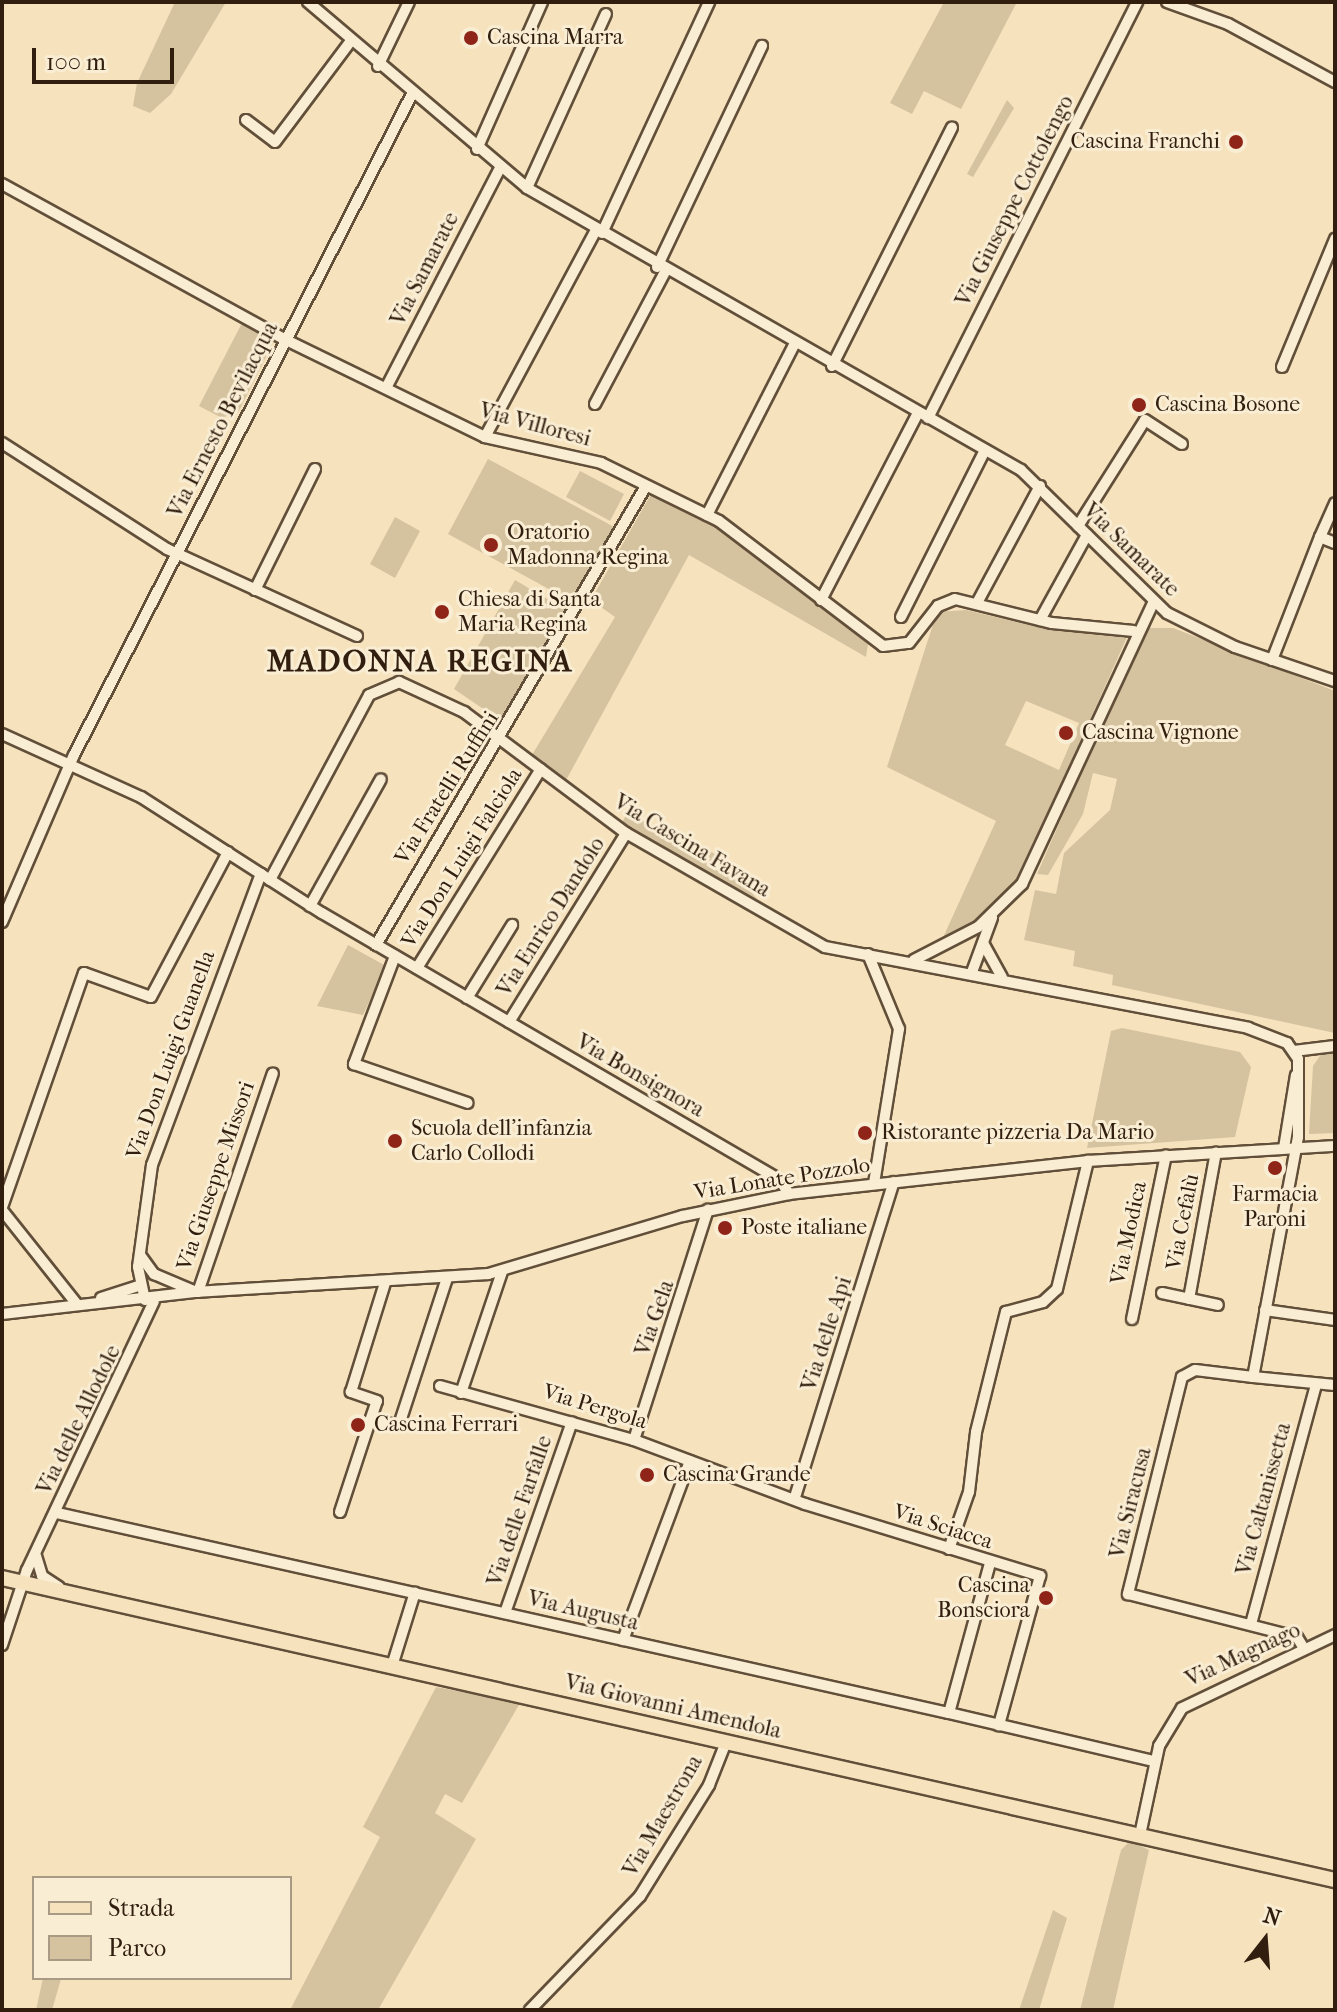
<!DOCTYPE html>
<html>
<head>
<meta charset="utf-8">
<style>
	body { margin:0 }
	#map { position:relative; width:1337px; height:2012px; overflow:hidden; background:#f6e3bd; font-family:"IM FELL French Canon",serif }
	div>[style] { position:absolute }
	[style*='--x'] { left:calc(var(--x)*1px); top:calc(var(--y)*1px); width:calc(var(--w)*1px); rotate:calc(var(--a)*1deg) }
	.green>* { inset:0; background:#d5c29f }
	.roads { filter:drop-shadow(2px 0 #624f3a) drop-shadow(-2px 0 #624f3a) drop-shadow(0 2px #624f3a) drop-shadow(0 -2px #624f3a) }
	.minor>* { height:10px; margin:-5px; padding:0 5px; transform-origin:5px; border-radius:5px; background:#f9edd4 }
	.major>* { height:14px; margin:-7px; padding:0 7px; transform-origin:7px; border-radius:7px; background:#f6e3bd }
	.dots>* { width:22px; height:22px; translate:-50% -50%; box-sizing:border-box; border:4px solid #f9edd4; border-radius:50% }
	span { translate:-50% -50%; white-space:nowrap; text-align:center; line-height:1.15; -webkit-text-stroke:6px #f9edd4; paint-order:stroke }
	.poi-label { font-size:22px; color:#311e0e }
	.left { translate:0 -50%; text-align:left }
	.right { translate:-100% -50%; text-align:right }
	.street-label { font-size:22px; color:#311e0e }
	.district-label { font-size:30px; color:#311e0e; font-weight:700; letter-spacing:2px }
	.frame { position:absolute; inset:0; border:4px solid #311e0e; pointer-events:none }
	.legend { position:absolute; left:32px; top:1876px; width:260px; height:104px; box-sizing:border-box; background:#f9edd4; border:2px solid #a99a85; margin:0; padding:10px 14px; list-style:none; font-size:24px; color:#311e0e }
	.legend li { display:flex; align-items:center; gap:16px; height:40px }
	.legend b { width:40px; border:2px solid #a99a85 }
	.north { position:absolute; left:1225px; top:1900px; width:80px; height:80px; -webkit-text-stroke:6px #f9edd4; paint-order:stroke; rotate:17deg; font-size:22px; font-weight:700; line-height:32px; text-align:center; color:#311e0e }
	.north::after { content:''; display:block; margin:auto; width:28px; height:36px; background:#311e0e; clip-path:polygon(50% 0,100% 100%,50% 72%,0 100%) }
	.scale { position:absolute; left:32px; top:48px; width:142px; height:36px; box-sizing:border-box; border:4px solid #311e0e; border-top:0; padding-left:10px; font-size:24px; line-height:28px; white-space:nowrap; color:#311e0e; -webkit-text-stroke:6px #f9edd4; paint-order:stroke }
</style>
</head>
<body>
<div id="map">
	<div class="green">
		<i style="clip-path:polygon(175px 2px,226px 2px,171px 94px,150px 113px,133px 106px,137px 83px)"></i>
		<i style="clip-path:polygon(944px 2px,1017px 2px,961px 109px,924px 91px,912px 114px,890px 103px)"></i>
		<i style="clip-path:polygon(1007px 100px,1014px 108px,973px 177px,967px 174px)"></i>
		<i style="clip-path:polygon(243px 321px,275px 339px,239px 411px,222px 418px,199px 406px)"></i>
		<i style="clip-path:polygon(488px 459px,618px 529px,578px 605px,448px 534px)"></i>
		<i style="clip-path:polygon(580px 471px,624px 494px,610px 521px,566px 497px)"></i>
		<i style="clip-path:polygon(651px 494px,714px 524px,764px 559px,868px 644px,866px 657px,689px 555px,565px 782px,532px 755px,615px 617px,591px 600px)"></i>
		<i style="clip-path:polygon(395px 517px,420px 531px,395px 578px,370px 564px)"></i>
		<i style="clip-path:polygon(515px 580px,566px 610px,501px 721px,454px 689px)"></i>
		<i style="clip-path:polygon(evenodd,966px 610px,1045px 629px,1128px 635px,1017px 883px,969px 928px,941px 942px,996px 821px,887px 767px,937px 612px,966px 610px,1026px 701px,1079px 723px,1059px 770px,1005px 745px,1026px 701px)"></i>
		<i style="clip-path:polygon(1145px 628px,1173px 628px,1335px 691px,1335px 1033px,1112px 985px,1113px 975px,1073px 966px,1075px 951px,1024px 940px,1035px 890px,1056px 894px,1064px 853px,1110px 810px,1117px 779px,1093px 773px,1083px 814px,1048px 875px,1037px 874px)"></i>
		<i style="clip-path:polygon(627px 813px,726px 859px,763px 907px,622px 823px)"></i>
		<i style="clip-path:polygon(348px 945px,386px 966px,363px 1015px,317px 1006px)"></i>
		<i style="clip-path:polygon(1122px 1028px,1240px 1052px,1251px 1067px,1235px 1137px,1087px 1148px,1111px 1031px)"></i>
		<i style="clip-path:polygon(1324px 1050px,1335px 1052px,1335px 1133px,1309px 1134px,1313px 1066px)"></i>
		<i style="clip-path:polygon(436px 1687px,520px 1703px,462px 1803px,445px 1794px,435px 1813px,476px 1839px,378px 2010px,290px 2010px,380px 1837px,363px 1827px)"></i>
		<i style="clip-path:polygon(1130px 1841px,1149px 1850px,1113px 2010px,1080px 2010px,1121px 1850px)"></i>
		<i style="clip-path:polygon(1053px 1910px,1067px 1918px,1039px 2010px,1019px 2010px)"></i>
		<i style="clip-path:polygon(43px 1978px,61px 1979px,52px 2010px,36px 2010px)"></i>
	</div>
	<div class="roads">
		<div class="minor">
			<i style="--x:308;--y:2;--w:287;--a:40.3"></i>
			<i style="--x:527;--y:188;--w:569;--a:29.72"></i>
			<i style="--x:1021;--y:470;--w:204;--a:44.4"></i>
			<i style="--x:1167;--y:613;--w:76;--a:26.6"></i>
			<i style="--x:1235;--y:647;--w:106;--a:18.8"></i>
			<i style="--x:1167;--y:2;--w:65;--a:19.8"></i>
			<i style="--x:1228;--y:24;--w:122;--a:28.5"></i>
			<i style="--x:378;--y:66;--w:71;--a:-64.2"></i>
			<i style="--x:246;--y:120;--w:36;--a:37"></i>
			<i style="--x:275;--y:142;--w:125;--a:-53.1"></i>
			<i style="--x:477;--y:149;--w:161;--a:-66.1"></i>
			<i style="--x:2;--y:184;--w:324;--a:28.8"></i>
			<i style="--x:286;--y:340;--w:221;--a:26"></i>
			<i style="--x:485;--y:437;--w:119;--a:12.6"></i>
			<i style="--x:601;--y:463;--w:131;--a:26.2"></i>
			<i style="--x:719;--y:521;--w:206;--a:37.3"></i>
			<i style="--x:883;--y:646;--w:26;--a:-7"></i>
			<i style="--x:909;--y:643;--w:47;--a:-51.9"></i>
			<i style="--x:938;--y:606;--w:18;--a:-22"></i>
			<i style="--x:955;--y:599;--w:100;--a:13.9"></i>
			<i style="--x:1052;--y:623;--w:82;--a:5.6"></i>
			<i style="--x:527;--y:188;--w:191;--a:-65.6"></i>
			<i style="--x:602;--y:233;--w:255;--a:-65.1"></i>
			<i style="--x:657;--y:267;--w:245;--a:-64.6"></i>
			<i style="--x:832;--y:366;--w:267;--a:-63.3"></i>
			<i style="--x:1282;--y:367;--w:139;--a:-67.5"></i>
			<i style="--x:386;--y:388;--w:248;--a:-62.6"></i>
			<i style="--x:595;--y:404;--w:149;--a:-62.1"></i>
			<i style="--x:928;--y:418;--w:466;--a:-63.3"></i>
			<i style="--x:485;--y:437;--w:235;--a:-61.8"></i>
			<i style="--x:2;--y:443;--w:196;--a:32.7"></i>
			<i style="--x:167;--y:549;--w:209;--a:24.6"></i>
			<i style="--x:707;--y:515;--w:191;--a:-62.9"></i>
			<i style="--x:1078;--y:526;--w:125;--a:-57.7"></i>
			<i style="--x:1145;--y:420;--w:44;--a:33"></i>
			<i style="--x:1320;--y:537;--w:37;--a:-66"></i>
			<i style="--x:255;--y:590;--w:135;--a:-63.6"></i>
			<i style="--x:821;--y:600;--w:211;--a:-62.6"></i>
			<i style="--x:977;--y:603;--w:133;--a:-61.7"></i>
			<i style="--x:901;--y:617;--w:187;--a:-63.3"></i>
			<i style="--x:1040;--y:620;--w:97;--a:-61.1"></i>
			<i style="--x:1272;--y:660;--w:132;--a:-68.7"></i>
			<i style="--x:1320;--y:537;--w:16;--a:22"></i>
			<i style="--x:2;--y:734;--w:153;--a:24.4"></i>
			<i style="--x:141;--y:797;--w:215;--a:32.7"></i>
			<i style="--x:322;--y:913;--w:530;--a:30.24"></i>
			<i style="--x:780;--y:1180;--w:17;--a:57"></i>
			<i style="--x:270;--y:880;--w:210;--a:-61.8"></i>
			<i style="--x:369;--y:695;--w:33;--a:-23"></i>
			<i style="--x:399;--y:682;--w:72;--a:24.8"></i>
			<i style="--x:464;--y:712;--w:202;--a:36.8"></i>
			<i style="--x:626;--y:833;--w:229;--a:29.8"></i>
			<i style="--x:825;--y:947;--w:431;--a:10.8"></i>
			<i style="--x:1248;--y:1028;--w:42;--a:21"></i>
			<i style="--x:1287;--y:1043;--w:19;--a:55"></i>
			<i style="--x:1298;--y:1059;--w:78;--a:90"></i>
			<i style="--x:1298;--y:1137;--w:244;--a:100.6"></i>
			<i style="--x:1253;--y:1377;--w:58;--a:-173.1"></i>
			<i style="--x:1195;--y:1370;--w:15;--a:152"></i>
			<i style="--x:1182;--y:1377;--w:224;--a:104"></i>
			<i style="--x:1128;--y:1594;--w:174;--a:14.3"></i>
			<i style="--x:1297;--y:1637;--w:12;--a:59"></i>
			<i style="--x:310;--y:906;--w:145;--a:-60.8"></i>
			<i style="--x:2;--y:922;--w:182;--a:-66.7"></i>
			<i style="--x:74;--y:755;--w:742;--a:-62.92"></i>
			<i style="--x:983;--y:943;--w:39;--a:61"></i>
			<i style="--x:376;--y:945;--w:533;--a:-59.53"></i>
			<i style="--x:868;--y:954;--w:81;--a:67.5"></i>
			<i style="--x:899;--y:1029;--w:157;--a:99.2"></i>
			<i style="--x:395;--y:956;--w:116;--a:110.8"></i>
			<i style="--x:354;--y:1064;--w:120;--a:18.9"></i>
			<i style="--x:914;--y:960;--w:72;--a:-27.3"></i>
			<i style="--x:978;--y:927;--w:62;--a:-44.3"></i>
			<i style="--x:1022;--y:884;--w:310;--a:-65"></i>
			<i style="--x:417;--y:968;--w:234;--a:-58.1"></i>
			<i style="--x:972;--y:972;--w:58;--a:-69.7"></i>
			<i style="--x:467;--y:998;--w:86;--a:-58.3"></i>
			<i style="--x:509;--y:1022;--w:222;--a:-58.2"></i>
			<i style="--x:1294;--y:1051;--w:41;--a:-7"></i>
			<i style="--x:1284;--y:1148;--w:74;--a:-80.7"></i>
			<i style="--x:2;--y:1207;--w:248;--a:-70.7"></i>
			<i style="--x:84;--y:973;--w:71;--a:19.7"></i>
			<i style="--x:151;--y:997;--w:164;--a:-62"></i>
			<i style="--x:2;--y:1210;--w:119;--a:51.5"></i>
			<i style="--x:140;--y:1255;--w:24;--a:54"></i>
			<i style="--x:154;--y:1274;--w:43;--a:23"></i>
			<i style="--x:198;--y:1292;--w:231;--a:-71.1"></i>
			<i style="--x:1162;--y:1293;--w:57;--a:12.1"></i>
			<i style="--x:101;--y:1298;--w:40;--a:-18"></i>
			<i style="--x:1189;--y:1299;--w:149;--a:-79.6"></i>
			<i style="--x:145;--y:1300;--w:34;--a:-102"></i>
			<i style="--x:138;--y:1267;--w:103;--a:-82.2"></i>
			<i style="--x:152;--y:1165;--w:311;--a:-69.5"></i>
			<i style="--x:1265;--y:1310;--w:71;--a:8.1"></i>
			<i style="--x:2;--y:1314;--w:194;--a:-6.5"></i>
			<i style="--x:195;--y:1292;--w:294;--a:-3.5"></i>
			<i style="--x:488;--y:1274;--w:203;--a:-16.6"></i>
			<i style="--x:683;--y:1216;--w:108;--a:-11.7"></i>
			<i style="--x:789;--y:1194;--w:301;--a:-6.3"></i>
			<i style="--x:1088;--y:1161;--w:247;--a:-3.5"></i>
			<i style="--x:1132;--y:1319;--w:167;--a:-78.3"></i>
			<i style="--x:1253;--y:1377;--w:82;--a:5.6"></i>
			<i style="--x:440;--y:1386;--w:201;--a:15.6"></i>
			<i style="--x:634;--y:1440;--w:183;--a:20.5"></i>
			<i style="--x:805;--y:1504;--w:246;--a:17"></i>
			<i style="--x:1040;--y:1576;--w:155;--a:105.4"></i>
			<i style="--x:461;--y:1393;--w:128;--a:-71.3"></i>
			<i style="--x:370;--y:1421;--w:21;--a:-71"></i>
			<i style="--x:377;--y:1401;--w:28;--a:-161"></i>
			<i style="--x:351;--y:1392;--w:114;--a:-72.7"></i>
			<i style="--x:634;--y:1440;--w:242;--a:-72.2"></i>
			<i style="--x:795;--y:1497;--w:330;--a:-72.6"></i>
			<i style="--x:340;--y:1512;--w:96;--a:-71.8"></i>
			<i style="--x:370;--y:1421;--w:29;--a:8"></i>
			<i style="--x:399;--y:1425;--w:155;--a:-71.9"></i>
			<i style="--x:57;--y:1513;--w:914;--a:12.64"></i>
			<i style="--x:949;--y:1713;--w:156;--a:-74.7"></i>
			<i style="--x:949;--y:1549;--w:60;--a:-70.7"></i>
			<i style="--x:969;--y:1492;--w:60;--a:-83.3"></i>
			<i style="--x:976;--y:1432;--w:124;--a:-76"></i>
			<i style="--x:1006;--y:1312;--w:38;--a:-15"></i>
			<i style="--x:1043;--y:1302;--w:19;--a:-43"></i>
			<i style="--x:1057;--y:1289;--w:132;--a:-76.4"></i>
			<i style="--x:36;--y:1556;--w:21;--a:73"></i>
			<i style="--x:42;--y:1576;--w:20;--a:33"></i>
			<i style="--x:505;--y:1613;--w:202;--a:-70.7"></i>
			<i style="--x:1251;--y:1624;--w:249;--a:-74.8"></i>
			<i style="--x:623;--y:1640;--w:191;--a:-69.5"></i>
			<i style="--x:2;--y:1645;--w:79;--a:-71.6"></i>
			<i style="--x:27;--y:1570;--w:297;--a:-64.7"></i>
			<i style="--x:392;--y:1666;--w:77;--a:-72.7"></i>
			<i style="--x:949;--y:1713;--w:211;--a:13.2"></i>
			<i style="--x:1140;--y:1835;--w:91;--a:-77.9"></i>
			<i style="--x:1159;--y:1746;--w:44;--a:-58.8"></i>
			<i style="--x:1182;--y:1708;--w:170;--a:-25.5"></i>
			<i style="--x:530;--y:2010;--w:158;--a:-46"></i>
			<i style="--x:640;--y:1896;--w:131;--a:-58.1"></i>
			<i style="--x:709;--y:1785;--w:46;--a:-68.4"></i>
		</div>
		<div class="major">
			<i style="--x:2;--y:1578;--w:1367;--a:12.77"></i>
		</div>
	</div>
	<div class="dots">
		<i style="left:471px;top:38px;background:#8f2418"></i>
		<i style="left:1236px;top:142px;background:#8f2418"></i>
		<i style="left:1139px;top:405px;background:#8f2418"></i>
		<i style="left:491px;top:545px;background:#8f2418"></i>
		<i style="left:442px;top:612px;background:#8f2418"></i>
		<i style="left:1066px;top:733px;background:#8f2418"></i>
		<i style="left:865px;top:1133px;background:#8f2418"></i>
		<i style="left:395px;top:1141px;background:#8f2418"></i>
		<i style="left:1275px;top:1168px;background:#8f2418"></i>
		<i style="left:725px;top:1228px;background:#8f2418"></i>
		<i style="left:358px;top:1425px;background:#8f2418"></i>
		<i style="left:647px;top:1475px;background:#8f2418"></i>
		<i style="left:1046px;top:1598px;background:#8f2418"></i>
	</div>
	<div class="poi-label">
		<span class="left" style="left:487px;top:38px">Cascina Marra</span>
		<span class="right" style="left:1220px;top:142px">Cascina Franchi</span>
		<span class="left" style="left:1155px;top:405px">Cascina Bosone</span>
		<span class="left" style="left:507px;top:545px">Oratorio<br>Madonna Regina</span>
		<span class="left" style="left:458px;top:612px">Chiesa di Santa<br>Maria Regina</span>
		<span class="left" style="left:1082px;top:733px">Cascina Vignone</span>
		<span class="left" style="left:411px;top:1141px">Scuola dell'infanzia<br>Carlo Collodi</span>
		<span class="left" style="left:881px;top:1133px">Ristorante pizzeria Da Mario</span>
		<span style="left:1275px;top:1207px">Farmacia<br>Paroni</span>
		<span class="left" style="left:741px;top:1228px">Poste italiane</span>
		<span class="left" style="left:374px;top:1425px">Cascina Ferrari</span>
		<span class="left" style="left:663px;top:1475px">Cascina Grande</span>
		<span class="right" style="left:1030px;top:1598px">Cascina<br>Bonsciora</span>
	</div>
	<div class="street-label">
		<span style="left:1015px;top:201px;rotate:-63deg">Via Giuseppe Cottolengo</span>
		<span style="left:425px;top:269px;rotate:-63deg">Via Samarate</span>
		<span style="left:223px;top:420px;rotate:-63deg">Via Ernesto Bevilacqua</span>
		<span style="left:535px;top:425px;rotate:15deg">Via Villoresi</span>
		<span style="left:1131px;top:550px;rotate:44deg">Via Samarate</span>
		<span style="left:447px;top:788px;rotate:-58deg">Via Fratelli Ruffini</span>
		<span style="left:692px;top:846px;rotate:31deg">Via Cascina Favana</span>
		<span style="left:462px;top:858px;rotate:-58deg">Via Don Luigi Falciola</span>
		<span style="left:551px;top:917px;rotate:-58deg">Via Enrico Dandolo</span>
		<span style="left:171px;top:1055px;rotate:-70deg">Via Don Luigi Guanella</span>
		<span style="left:640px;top:1076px;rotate:30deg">Via Bonsignora</span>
		<span style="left:216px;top:1176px;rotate:-71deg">Via Giuseppe Missori</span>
		<span style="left:782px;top:1179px;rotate:-9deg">Via Lonate Pozzolo</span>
		<span style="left:1183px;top:1222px;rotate:-79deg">Via Cefalù</span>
		<span style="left:1129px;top:1233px;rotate:-78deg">Via Modica</span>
		<span style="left:655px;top:1318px;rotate:-71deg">Via Gela</span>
		<span style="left:827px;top:1334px;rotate:-72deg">Via delle Api</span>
		<span style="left:595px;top:1407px;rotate:17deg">Via Pergola</span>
		<span style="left:79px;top:1420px;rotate:-64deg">Via delle Allodole</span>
		<span style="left:1264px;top:1499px;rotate:-75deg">Via Caltanissetta</span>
		<span style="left:1131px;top:1503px;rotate:-76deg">Via Siracusa</span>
		<span style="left:520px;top:1511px;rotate:-71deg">Via delle Farfalle</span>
		<span style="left:943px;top:1527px;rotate:18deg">Via Sciacca</span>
		<span style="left:583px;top:1611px;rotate:13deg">Via Augusta</span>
		<span style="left:1243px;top:1655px;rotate:-25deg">Via Magnago</span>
		<span style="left:673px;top:1707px;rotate:13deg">Via Giovanni Amendola</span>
		<span style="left:663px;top:1816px;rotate:-60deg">Via Maestrona</span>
	</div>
	<div class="district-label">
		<span style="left:420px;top:662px">MADONNA REGINA</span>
	</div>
	<div class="frame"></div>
	<ul class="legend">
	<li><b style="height:10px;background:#f6e3bd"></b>Strada</li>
	<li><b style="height:22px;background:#d5c29f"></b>Parco</li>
	</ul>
	<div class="north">N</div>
	<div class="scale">100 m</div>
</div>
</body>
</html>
